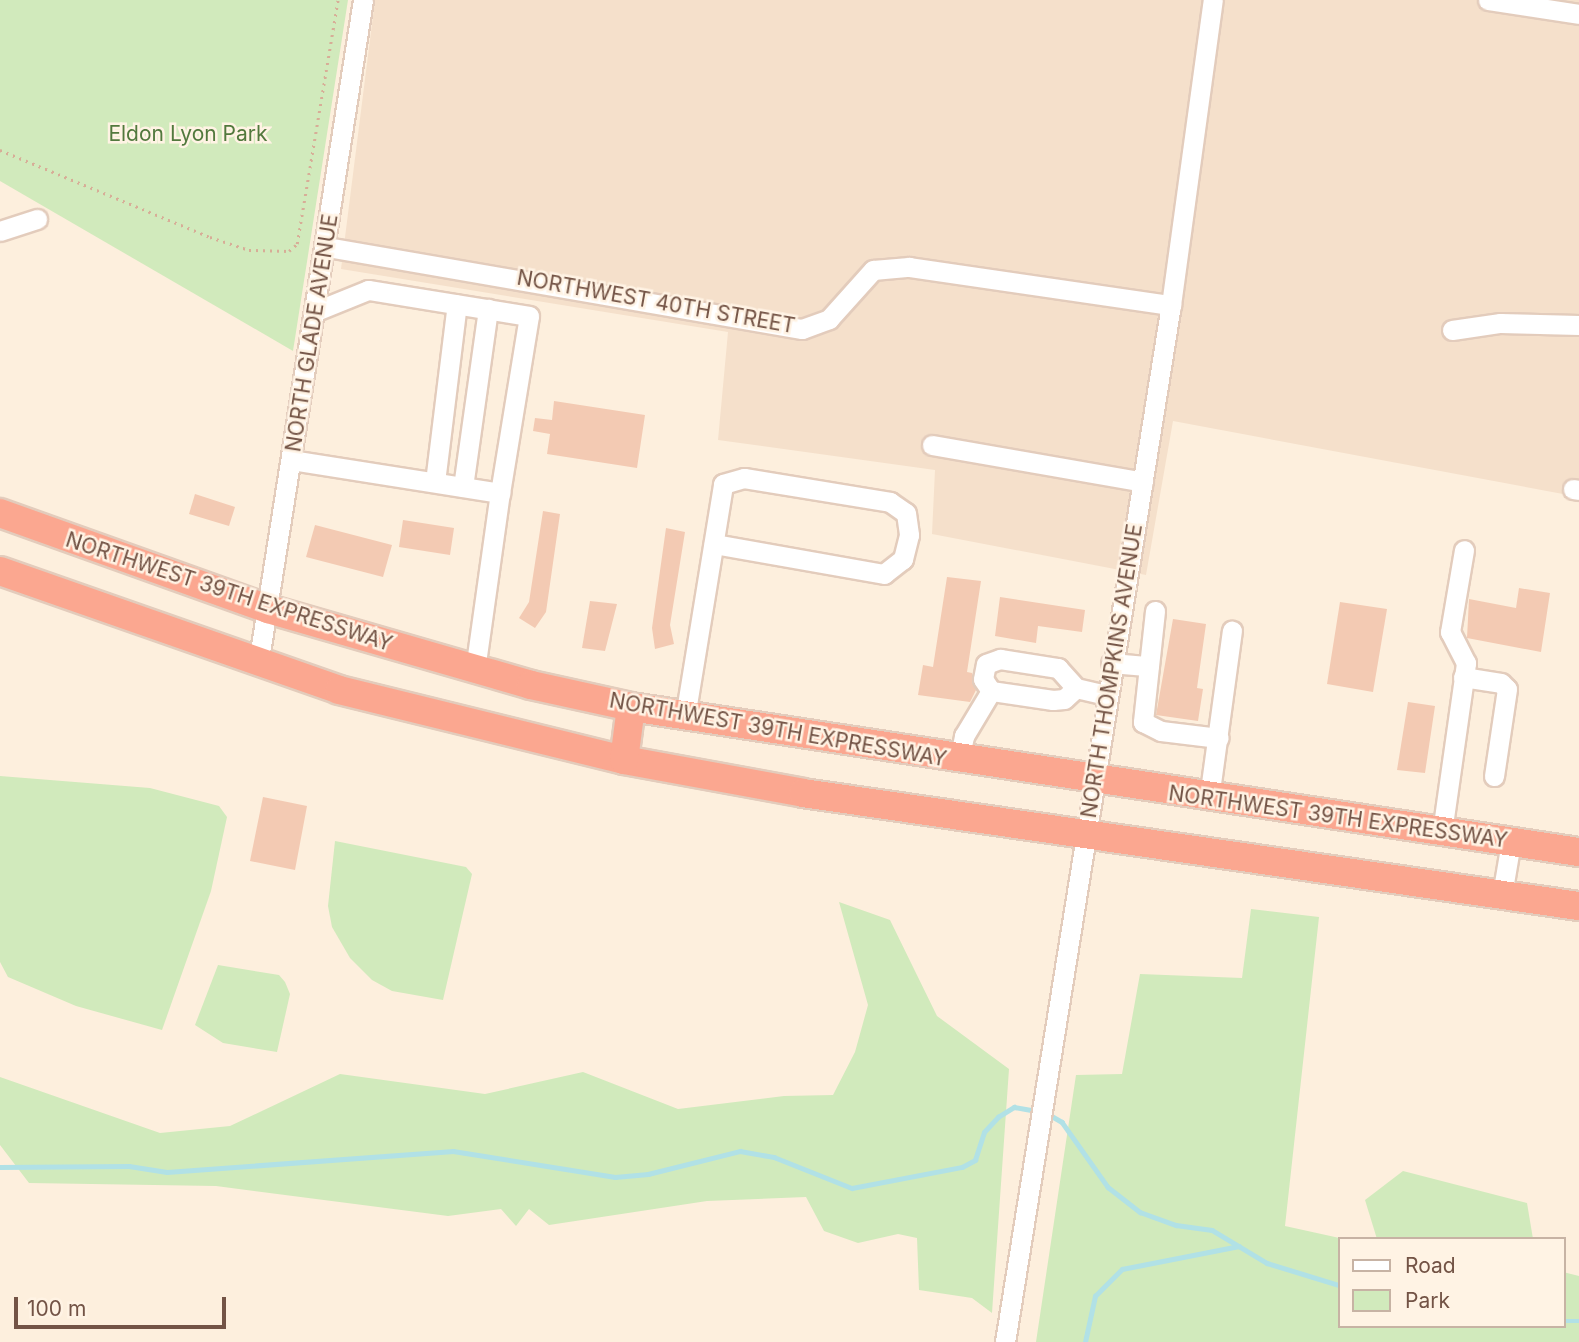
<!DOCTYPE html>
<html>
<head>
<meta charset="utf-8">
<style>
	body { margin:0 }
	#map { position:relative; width:1579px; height:1342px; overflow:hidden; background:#fdefdd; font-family:Inter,sans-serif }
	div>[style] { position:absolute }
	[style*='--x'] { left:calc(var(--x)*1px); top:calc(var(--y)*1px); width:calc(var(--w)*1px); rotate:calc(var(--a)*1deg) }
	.residential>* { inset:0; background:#f5e0cb }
	.green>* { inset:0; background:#d1eabc }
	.stream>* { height:4.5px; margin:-2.25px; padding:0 2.25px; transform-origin:2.25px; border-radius:2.25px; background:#b1e1e6 }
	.building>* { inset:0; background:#f3cab3 }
	.path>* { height:2.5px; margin-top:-1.25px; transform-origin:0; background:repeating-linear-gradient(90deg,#d7ad97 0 2px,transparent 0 7px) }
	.roads { filter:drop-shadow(2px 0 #e3ccbc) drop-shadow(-2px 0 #e3ccbc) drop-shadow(0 2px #e3ccbc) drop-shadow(0 -2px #e3ccbc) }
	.minor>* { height:19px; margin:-9.5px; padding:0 9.5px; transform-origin:9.5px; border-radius:9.5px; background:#fff }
	.highway>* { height:28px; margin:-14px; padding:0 14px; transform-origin:14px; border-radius:14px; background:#fba790 }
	span { translate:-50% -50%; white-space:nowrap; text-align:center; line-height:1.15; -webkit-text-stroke:5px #fff3e4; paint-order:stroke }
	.park-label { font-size:21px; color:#52793d }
	.street-label { font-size:21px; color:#735345 }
	.legend { position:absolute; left:1338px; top:1237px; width:228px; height:91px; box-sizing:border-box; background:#fff3e4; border:2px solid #c7b3a4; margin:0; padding:9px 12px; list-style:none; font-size:21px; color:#735345 }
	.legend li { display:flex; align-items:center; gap:14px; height:35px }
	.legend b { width:35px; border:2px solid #c7b3a4 }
	.scale { position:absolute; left:14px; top:1297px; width:212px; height:32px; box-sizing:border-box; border:4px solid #735345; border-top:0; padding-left:9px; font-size:21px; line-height:24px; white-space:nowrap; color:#735345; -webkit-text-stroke:5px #fff3e4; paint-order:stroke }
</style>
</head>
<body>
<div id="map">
	<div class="residential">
		<i style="clip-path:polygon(375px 0,1579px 0,1579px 497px,1173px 421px,1146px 575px,932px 534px,935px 470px,718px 440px,728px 332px,341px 269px)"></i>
	</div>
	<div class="green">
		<i style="clip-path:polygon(0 0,348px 0,293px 351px,0 181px)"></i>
		<i style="clip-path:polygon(0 776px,150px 788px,219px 806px,227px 817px,211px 891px,162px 1030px,76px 1006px,8px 977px,0 962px)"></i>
		<i style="clip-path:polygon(335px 841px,466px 867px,472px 874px,443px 1000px,392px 991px,372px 980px,350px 958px,332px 927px,328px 906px)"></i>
		<i style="clip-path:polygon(839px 902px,890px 920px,937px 1016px,1009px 1069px,992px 1313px,972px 1298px,919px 1290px,917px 1238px,898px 1234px,858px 1243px,824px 1231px,806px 1197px,707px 1201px,549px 1225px,529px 1209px,516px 1226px,501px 1209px,448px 1216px,216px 1186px,29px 1183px,0 1145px,0 1077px,160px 1133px,230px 1126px,340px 1074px,485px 1094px,583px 1072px,678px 1109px,784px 1096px,833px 1095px,855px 1052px,868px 1005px)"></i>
		<i style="clip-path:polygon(1251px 909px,1319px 917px,1285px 1226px,1344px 1239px,1339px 1239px,1339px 1326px,1563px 1326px,1563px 1272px,1579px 1276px,1579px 1342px,1036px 1342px,1076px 1075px,1122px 1074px,1140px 974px,1242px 978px)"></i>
		<i style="clip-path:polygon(218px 965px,279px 975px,285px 982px,290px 994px,277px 1052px,223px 1043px,195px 1025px)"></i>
		<i style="clip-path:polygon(1403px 1171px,1527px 1203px,1533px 1239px,1377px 1239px,1365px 1200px)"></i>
	</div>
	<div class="stream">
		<i style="--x:1050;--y:1115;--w:14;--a:30"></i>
		<i style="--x:1062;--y:1122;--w:80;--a:54.7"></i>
		<i style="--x:1108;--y:1187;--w:41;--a:38"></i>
		<i style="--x:1140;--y:1212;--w:38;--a:20"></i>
		<i style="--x:1176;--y:1225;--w:36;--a:8"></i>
		<i style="--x:1212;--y:1230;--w:64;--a:31"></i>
		<i style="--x:1267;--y:1263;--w:75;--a:17"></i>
		<i style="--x:0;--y:1167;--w:129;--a:-0.4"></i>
		<i style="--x:129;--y:1166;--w:38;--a:9"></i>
		<i style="--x:167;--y:1172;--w:287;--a:-4.2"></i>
		<i style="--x:453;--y:1151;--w:164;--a:9.1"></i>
		<i style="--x:615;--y:1177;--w:33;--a:-5"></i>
		<i style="--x:648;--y:1174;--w:95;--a:-14"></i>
		<i style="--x:740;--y:1151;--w:35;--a:10"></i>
		<i style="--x:774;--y:1157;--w:84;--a:21.7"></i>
		<i style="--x:852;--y:1188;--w:112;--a:-10.8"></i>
		<i style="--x:962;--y:1167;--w:15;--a:-28"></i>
		<i style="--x:975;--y:1160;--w:29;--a:-72"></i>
		<i style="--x:984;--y:1132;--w:21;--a:-47"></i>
		<i style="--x:998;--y:1117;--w:19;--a:-32"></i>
		<i style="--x:1014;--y:1107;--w:17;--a:10"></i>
		<i style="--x:1563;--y:1321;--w:16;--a:0"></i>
		<i style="--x:1085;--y:1342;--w:47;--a:-77.7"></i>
		<i style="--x:1095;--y:1296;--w:38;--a:-45"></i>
		<i style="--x:1122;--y:1269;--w:119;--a:-11.1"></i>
	</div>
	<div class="building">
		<i style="clip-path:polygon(554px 401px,645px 415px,637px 468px,547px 454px,550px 434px,533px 431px,535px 418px,552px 420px)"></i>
		<i style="clip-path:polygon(195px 494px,235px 507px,229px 526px,189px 514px)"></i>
		<i style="clip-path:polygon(543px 511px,560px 514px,546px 612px,535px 628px,519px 618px,529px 602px)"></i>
		<i style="clip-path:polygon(403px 520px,454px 528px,450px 555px,399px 547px)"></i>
		<i style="clip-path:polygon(315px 525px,392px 545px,383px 577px,306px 557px)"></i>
		<i style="clip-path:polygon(666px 528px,685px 532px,670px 625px,674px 644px,655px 649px,652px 628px)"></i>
		<i style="clip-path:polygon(947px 577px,981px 581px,967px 672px,972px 673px,976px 690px,970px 702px,918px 695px,923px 665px,933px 667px)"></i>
		<i style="clip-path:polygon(1519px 588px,1550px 593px,1541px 652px,1467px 638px,1469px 599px,1516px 608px)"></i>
		<i style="clip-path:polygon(1000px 597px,1085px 610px,1082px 632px,1038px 626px,1036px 643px,995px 636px)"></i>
		<i style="clip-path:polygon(590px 601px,617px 604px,605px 651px,582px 648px)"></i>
		<i style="clip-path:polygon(1340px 602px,1387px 609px,1373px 692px,1327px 684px)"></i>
		<i style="clip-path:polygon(1173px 619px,1206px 624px,1197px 688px,1203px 689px,1198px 721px,1156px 715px)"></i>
		<i style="clip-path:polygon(1408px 702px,1435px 706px,1425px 773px,1397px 770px)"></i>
		<i style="clip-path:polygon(263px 797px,307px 806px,295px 870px,250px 861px)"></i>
	</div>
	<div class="path">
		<i style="--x:0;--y:150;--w:227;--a:22.5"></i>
		<i style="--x:210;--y:237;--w:41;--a:18.4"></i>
		<i style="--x:249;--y:250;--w:40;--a:1.4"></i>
		<i style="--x:289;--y:251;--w:11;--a:-41"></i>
		<i style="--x:297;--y:244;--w:247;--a:-80.5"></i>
	</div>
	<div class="roads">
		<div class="minor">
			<i style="--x:1488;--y:0;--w:92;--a:8.7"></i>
			<i style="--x:0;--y:231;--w:39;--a:-18"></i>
			<i style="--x:327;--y:247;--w:482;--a:9.8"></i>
			<i style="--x:802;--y:329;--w:29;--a:-20"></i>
			<i style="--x:829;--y:319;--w:66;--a:-48.1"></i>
			<i style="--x:873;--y:270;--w:36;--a:-5"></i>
			<i style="--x:909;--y:267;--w:265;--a:8.3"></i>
			<i style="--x:1452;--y:330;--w:49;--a:-8.3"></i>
			<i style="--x:1500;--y:323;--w:79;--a:1.5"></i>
			<i style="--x:932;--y:445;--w:214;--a:9.9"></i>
			<i style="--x:292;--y:460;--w:211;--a:9"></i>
			<i style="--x:500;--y:493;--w:179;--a:-80.7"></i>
			<i style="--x:529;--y:316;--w:163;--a:-170.8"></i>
			<i style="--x:368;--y:290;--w:56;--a:158"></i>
			<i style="--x:435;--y:482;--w:179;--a:-83"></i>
			<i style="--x:463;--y:487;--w:180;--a:-82"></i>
			<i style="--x:1573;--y:489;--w:6;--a:9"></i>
			<i style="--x:1155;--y:611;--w:112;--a:96.2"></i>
			<i style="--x:1143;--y:722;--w:20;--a:27"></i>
			<i style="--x:1161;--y:731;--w:58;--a:6.9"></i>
			<i style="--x:1111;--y:663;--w:38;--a:5"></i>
			<i style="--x:258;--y:665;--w:673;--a:-81.03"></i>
			<i style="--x:475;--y:670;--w:179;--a:-82"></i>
			<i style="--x:1463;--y:677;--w:38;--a:9"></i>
			<i style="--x:1501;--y:683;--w:8;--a:45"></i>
			<i style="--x:1507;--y:689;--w:88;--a:98.5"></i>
			<i style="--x:1076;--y:688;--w:16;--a:137"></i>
			<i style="--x:1064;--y:699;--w:11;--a:175"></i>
			<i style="--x:1053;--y:700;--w:63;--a:-171.7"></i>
			<i style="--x:991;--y:691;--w:14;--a:-124"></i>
			<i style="--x:983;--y:679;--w:15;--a:-79"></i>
			<i style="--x:986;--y:664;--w:15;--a:-20"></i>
			<i style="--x:1000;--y:659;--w:59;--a:8.8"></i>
			<i style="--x:1058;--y:668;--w:27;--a:48"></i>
			<i style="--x:1076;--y:688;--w:32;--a:13"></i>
			<i style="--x:685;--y:717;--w:236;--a:-80.7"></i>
			<i style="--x:723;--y:484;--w:22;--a:-16"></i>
			<i style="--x:744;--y:478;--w:148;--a:9.3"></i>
			<i style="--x:890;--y:502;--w:19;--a:35"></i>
			<i style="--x:906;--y:513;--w:22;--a:82"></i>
			<i style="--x:909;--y:535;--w:25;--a:104"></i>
			<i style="--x:903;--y:559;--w:24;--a:142"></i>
			<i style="--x:884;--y:574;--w:173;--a:-170"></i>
			<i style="--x:959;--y:760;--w:25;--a:-78"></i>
			<i style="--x:964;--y:736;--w:52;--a:-59"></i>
			<i style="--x:1209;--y:798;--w:169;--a:-82.2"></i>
			<i style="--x:1442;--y:832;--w:171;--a:-81.9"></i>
			<i style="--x:1466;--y:663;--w:35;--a:-117"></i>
			<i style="--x:1450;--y:632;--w:83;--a:-80.3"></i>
			<i style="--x:1502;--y:895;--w:54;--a:-80.4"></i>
			<i style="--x:1005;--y:1342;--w:1050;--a:-80.91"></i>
			<i style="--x:1171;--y:305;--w:308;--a:-82.2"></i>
		</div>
		<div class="highway">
			<i style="--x:0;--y:513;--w:285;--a:19.7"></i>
			<i style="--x:268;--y:609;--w:274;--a:16.1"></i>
			<i style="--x:531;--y:685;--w:102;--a:12.4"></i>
			<i style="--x:631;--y:707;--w:959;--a:8.7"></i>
			<i style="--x:0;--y:571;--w:359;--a:19.3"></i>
			<i style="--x:339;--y:690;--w:293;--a:13.8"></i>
			<i style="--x:624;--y:760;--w:182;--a:10.4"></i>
			<i style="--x:803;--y:793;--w:784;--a:8.29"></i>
			<i style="--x:624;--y:760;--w:53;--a:-82.5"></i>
		</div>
	</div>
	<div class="park-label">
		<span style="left:188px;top:134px">Eldon Lyon Park</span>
	</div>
	<div class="street-label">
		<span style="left:656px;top:302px;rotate:10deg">NORTHWEST 40TH STREET</span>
		<span style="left:312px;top:333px;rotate:-81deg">NORTH GLADE AVENUE</span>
		<span style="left:229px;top:592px;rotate:18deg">NORTHWEST 39TH EXPRESSWAY</span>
		<span style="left:1112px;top:671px;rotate:-81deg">NORTH THOMPKINS AVENUE</span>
		<span style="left:778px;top:730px;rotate:10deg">NORTHWEST 39TH EXPRESSWAY</span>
		<span style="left:1338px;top:817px;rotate:8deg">NORTHWEST 39TH EXPRESSWAY</span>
	</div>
	<ul class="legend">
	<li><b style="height:9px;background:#fff"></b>Road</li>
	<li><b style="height:19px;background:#d1eabc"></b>Park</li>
	</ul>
	<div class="scale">100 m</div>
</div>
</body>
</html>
